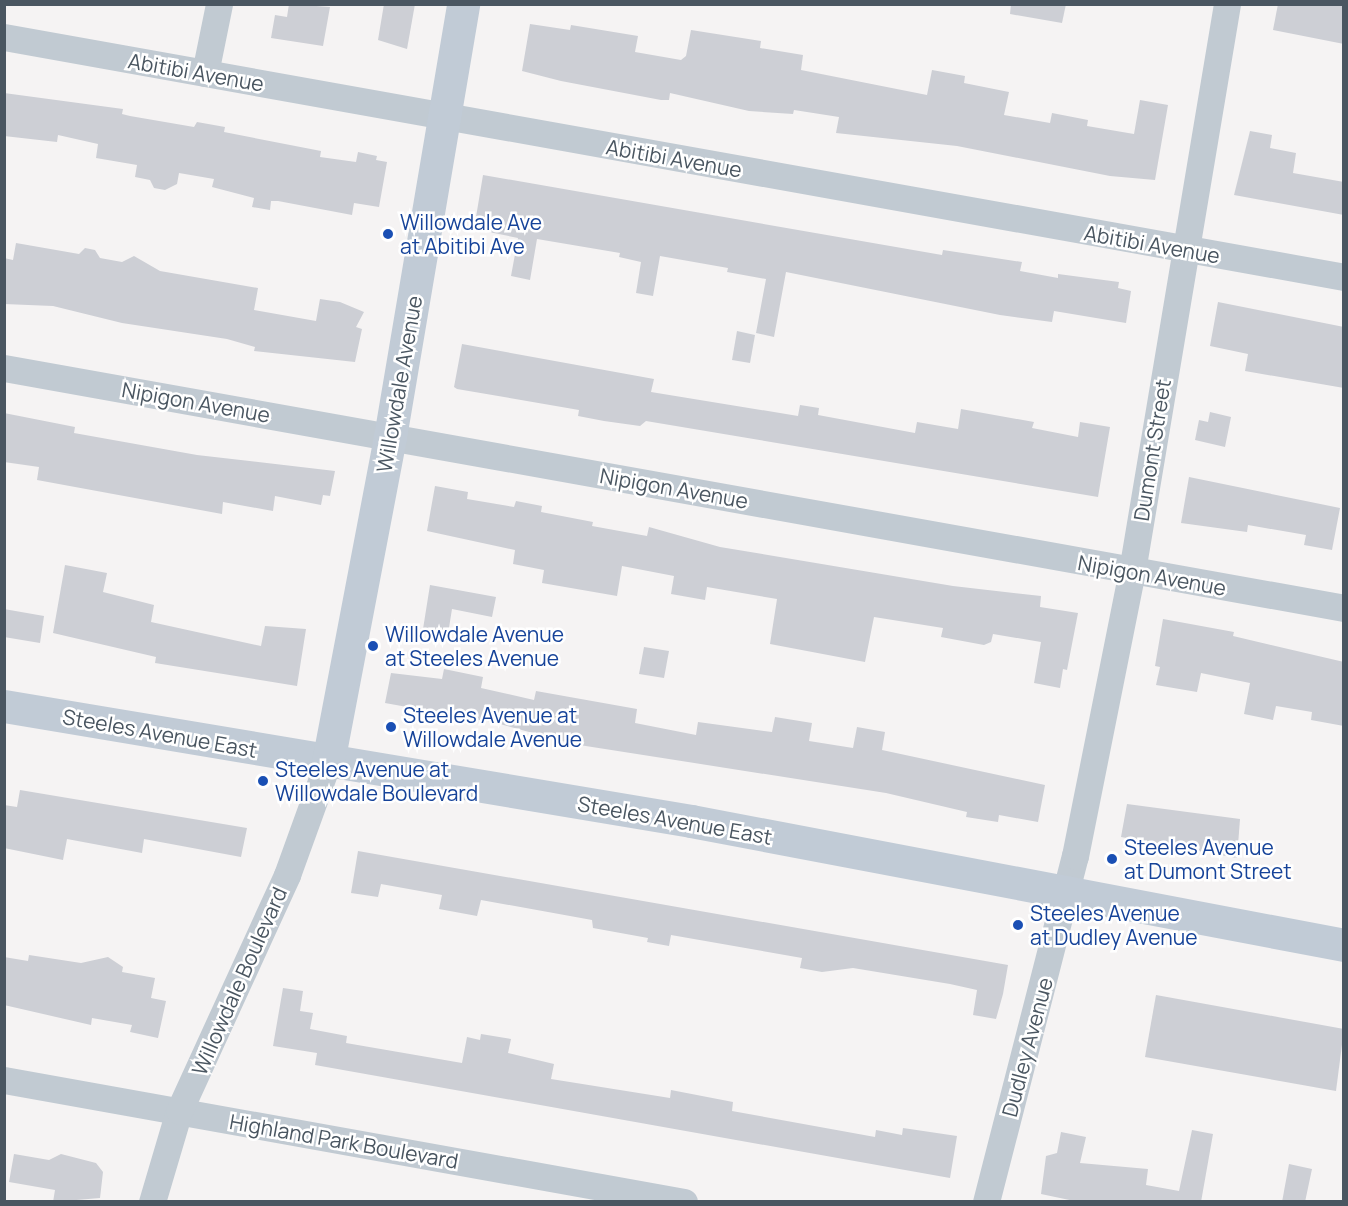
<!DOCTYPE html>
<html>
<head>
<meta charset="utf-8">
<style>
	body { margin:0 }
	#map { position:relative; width:1348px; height:1206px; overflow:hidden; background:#f5f3f3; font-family:Manrope,sans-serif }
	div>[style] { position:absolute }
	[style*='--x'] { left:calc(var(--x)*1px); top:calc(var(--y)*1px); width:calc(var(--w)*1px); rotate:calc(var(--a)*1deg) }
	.building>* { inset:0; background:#cdcfd5 }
	.street>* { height:27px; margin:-13.5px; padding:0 13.5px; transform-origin:13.5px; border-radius:13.5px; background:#c1cad2 }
	.secondary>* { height:33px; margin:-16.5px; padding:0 16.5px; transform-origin:16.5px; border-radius:16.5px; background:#c1cbd6 }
	.dots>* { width:16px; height:16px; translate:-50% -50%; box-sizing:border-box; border:3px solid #fff; border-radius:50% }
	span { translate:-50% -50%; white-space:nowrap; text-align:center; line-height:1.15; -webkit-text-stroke:5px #fff; paint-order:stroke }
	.street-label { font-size:21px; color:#4a5661 }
	.transit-label { font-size:21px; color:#164399 }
	.left { translate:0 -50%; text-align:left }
	.frame { position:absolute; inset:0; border:6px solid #4a5661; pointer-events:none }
</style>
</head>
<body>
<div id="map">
	<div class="building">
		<i style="clip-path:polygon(289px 4px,330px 7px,323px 46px,271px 38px,275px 15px,287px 17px)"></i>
		<i style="clip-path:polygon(384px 4px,415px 4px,407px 49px,378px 40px)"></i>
		<i style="clip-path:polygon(1011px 4px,1066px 4px,1062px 23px,1010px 14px)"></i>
		<i style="clip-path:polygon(1278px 4px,1344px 4px,1344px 44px,1273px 30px)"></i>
		<i style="clip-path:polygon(530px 24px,570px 30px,571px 25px,638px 36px,635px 52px,681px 60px,686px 56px,691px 30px,761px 41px,760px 48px,803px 55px,801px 70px,927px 95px,932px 70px,965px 76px,964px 83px,1009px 92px,1004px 115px,1050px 123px,1052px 113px,1088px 120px,1087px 126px,1134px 134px,1140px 100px,1168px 105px,1155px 180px,1110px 176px,957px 146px,836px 133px,839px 117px,794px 110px,793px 114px,749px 111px,670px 93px,669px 100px,661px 100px,561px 81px,522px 71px)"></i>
		<i style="clip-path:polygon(4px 93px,123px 109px,122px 114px,130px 116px,194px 127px,197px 122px,225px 127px,224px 132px,321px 151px,320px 157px,356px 162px,358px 152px,377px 156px,376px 160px,387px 162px,379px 207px,354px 203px,352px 215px,278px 201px,271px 201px,270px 210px,252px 207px,254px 198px,212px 187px,214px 179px,179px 173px,177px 184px,165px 190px,154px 188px,150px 180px,135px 177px,137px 165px,96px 158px,98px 144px,58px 135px,57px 142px,4px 136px)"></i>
		<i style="clip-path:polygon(1250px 131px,1272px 135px,1270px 148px,1296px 153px,1293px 173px,1344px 182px,1344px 215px,1234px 195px)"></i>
		<i style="clip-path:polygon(483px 175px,942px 255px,943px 250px,1022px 262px,1020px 271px,1058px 278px,1058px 274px,1119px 282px,1118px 288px,1131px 291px,1126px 323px,1054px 311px,1052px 322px,1000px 315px,786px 272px,774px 337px,756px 333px,766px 279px,727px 272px,728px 268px,660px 256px,653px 296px,636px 293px,641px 262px,619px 257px,620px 253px,537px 239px,530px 280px,511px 276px,518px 238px,474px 229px)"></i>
		<i style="clip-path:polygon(16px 243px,79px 254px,85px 248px,95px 250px,100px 258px,122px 262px,134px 256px,160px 271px,258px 288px,254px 310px,316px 321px,320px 299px,340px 302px,364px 312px,356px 327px,362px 329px,355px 362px,254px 351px,255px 347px,227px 339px,122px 323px,53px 306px,4px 304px,4px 258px,13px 260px)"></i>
		<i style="clip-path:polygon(1218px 302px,1344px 327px,1344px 388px,1245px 371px,1248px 354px,1210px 346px)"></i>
		<i style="clip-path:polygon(737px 331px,755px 335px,750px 363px,732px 360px)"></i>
		<i style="clip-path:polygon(462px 344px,654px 379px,651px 392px,798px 416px,800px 405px,819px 408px,818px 415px,915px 433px,917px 422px,958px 429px,961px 409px,1034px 422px,1032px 428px,1078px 437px,1080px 422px,1110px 427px,1098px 497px,646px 421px,640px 426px,604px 421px,578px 416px,579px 410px,457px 389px,454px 387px)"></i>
		<i style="clip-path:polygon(1210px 412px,1231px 417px,1225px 447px,1195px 440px,1199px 420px,1208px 422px)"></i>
		<i style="clip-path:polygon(4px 413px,75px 427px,74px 433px,197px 455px,335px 471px,330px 496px,323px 495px,321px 505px,275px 496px,273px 511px,223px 502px,222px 514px,37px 480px,39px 467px,4px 462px)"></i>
		<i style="clip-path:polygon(1189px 477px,1340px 508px,1332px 550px,1304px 545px,1306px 535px,1248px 525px,1247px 532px,1181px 523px)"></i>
		<i style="clip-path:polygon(435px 486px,468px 492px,467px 499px,514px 507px,516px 501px,542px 506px,541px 512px,593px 522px,592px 526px,647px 536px,649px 527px,720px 547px,953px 586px,1041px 596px,1040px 607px,1078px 613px,1067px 670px,1063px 669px,1060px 688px,1034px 683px,1041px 642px,993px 634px,991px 642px,984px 645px,941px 637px,943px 628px,874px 617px,865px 662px,770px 644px,777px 599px,707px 587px,705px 600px,671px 594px,674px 576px,622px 566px,617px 596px,542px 583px,544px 570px,513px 564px,515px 550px,427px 531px)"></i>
		<i style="clip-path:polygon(65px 565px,107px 573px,103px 592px,154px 605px,151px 622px,261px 646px,265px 626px,306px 629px,297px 686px,155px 663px,156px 657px,53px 633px)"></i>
		<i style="clip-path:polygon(430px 585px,496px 597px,492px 617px,452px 609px,448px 634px,423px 629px)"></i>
		<i style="clip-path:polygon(4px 609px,44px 616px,40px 643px,4px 637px)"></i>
		<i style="clip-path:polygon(1163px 619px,1234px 632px,1233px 636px,1344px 662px,1344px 726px,1311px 720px,1312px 712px,1276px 706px,1273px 720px,1244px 714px,1250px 683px,1201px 673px,1197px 692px,1156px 685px,1160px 667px,1155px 666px)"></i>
		<i style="clip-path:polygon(644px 647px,669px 651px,664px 678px,639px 674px)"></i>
		<i style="clip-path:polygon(444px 669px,483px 677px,481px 688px,534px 700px,536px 691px,637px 709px,635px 723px,696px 735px,698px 722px,772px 732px,775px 717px,812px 723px,809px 741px,853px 748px,857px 727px,885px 732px,882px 750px,1045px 785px,1038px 822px,999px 815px,998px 822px,966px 817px,967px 812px,886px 793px,573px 744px,496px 723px,385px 703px,391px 673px,442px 679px)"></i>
		<i style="clip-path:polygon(20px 790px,247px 828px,241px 857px,144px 839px,142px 853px,67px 839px,63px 860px,4px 848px,4px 805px,17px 807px)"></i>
		<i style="clip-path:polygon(1127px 804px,1240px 819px,1237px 858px,1121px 837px)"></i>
		<i style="clip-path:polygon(358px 851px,1008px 965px,1003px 994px,996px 1019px,973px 1015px,977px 990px,950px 984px,853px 968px,822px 972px,800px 968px,802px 958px,671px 935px,669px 946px,647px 942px,648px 938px,593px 928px,592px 920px,481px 900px,477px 916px,439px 909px,442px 895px,381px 884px,378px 897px,351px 893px)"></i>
		<i style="clip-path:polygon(29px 955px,81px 963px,108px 957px,123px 967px,122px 972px,155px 978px,151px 998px,166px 1001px,158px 1038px,130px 1032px,132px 1025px,92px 1018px,91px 1025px,4px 1005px,4px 957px,28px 961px)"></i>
		<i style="clip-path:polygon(283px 988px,303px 991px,300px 1011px,313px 1013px,310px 1029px,347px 1036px,346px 1043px,462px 1063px,467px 1037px,480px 1040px,481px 1034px,511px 1039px,508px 1053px,554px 1064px,551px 1079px,670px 1098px,671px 1090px,733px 1102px,732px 1111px,875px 1137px,876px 1130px,902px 1135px,903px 1128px,957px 1136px,950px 1178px,315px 1065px,317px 1053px,273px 1046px)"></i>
		<i style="clip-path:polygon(1156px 995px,1344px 1029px,1336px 1091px,1145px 1057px)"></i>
		<i style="clip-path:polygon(1192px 1130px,1213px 1134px,1201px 1202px,1079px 1202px,1041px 1194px,1046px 1156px,1057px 1153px,1061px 1132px,1086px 1137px,1080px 1163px,1148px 1169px,1146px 1185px,1179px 1191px)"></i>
		<i style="clip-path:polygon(14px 1154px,49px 1160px,61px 1154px,96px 1163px,103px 1172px,100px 1198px,53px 1202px,55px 1190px,9px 1182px)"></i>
		<i style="clip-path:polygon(1289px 1164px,1312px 1169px,1305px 1202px,1282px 1202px)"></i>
	</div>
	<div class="street">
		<i style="--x:4;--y:37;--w:1361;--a:10.15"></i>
		<i style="--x:205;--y:73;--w:70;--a:-78.5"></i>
		<i style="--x:4;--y:368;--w:1361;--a:10.15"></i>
		<i style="--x:4;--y:1080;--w:691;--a:10.17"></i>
		<i style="--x:152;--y:1202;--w:95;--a:-73.5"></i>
		<i style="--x:179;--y:1111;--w:260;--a:-65.4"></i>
		<i style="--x:287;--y:875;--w:120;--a:-70.1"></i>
		<i style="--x:986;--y:1202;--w:357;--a:-75.6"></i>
		<i style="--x:1075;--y:856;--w:291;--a:-78.7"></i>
		<i style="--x:1132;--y:571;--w:575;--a:-80.49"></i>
	</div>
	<div class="secondary">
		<i style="--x:4;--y:706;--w:697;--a:9.5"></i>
		<i style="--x:691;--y:821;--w:665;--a:10.75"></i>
		<i style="--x:328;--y:762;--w:331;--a:-79.2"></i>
		<i style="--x:390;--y:437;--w:439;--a:-80.4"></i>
	</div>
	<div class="dots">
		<i style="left:388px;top:234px;background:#1a4fb4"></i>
		<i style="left:373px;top:646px;background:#1a4fb4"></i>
		<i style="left:391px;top:727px;background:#1a4fb4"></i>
		<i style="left:263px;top:781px;background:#1a4fb4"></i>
		<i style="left:1112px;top:859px;background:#1a4fb4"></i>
		<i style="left:1018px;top:925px;background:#1a4fb4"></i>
	</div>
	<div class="street-label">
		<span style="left:196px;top:72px;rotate:10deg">Abitibi Avenue</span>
		<span style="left:674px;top:158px;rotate:10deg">Abitibi Avenue</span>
		<span style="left:1152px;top:244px;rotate:10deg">Abitibi Avenue</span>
		<span style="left:399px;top:384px;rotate:-80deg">Willowdale Avenue</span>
		<span style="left:196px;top:402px;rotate:10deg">Nipigon Avenue</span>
		<span style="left:1152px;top:450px;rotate:-81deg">Dumont Street</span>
		<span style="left:674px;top:488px;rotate:10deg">Nipigon Avenue</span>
		<span style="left:1152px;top:575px;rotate:10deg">Nipigon Avenue</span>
		<span style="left:160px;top:733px;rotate:10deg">Steeles Avenue East</span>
		<span style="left:675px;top:820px;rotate:10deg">Steeles Avenue East</span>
		<span style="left:239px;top:981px;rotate:-66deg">Willowdale Boulevard</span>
		<span style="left:1027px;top:1047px;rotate:-75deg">Dudley Avenue</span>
		<span style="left:344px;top:1141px;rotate:10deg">Highland Park Boulevard</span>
	</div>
	<div class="transit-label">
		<span class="left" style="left:400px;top:234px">Willowdale Ave<br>at Abitibi Ave</span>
		<span class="left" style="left:385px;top:646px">Willowdale Avenue<br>at Steeles Avenue</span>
		<span class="left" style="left:403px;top:727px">Steeles Avenue at<br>Willowdale Avenue</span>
		<span class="left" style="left:275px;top:781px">Steeles Avenue at<br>Willowdale Boulevard</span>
		<span class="left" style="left:1124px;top:859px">Steeles Avenue<br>at Dumont Street</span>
		<span class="left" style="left:1030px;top:925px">Steeles Avenue<br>at Dudley Avenue</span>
	</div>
	<div class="frame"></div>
</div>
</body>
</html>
